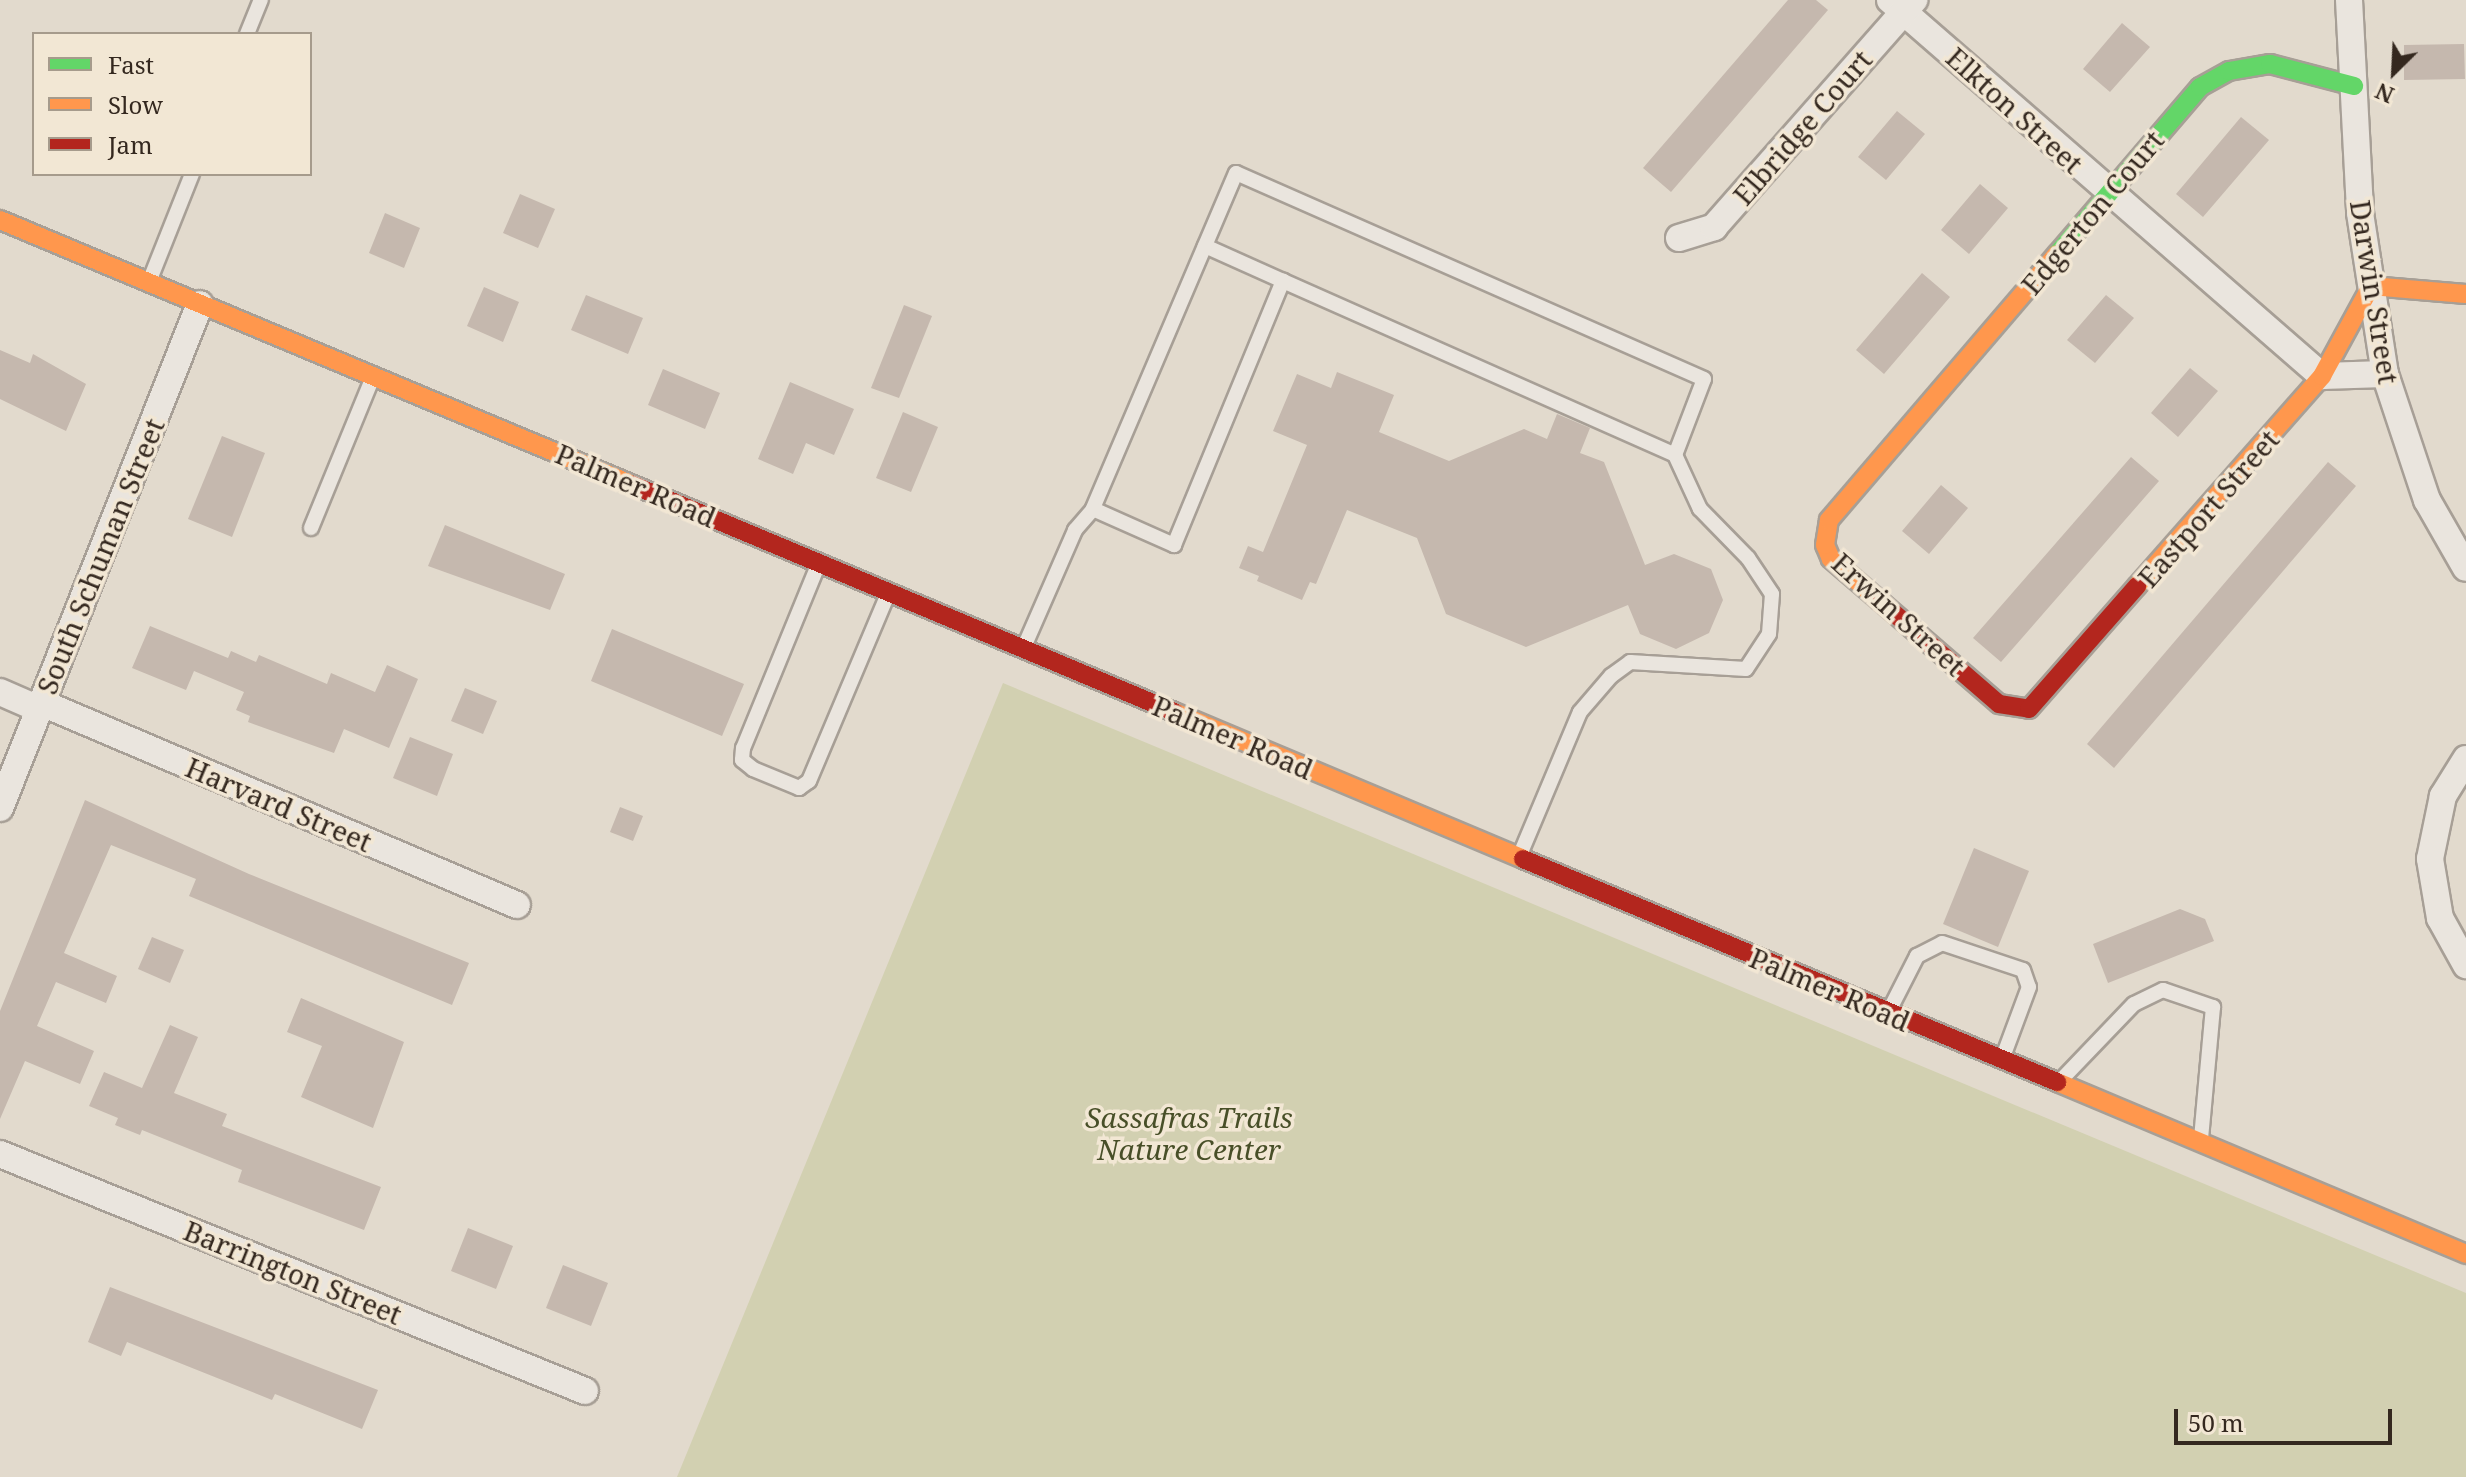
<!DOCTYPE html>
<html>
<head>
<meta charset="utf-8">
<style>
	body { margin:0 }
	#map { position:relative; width:2466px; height:1477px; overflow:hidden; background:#e2dacd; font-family:"Noto Serif",serif }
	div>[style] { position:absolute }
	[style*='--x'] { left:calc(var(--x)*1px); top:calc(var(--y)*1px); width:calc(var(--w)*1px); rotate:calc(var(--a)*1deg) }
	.green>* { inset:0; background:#d2d0b1 }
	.building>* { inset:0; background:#c5b8ae }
	.roads { filter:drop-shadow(2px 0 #a79f96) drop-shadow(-2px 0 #a79f96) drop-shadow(0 2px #a79f96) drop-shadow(0 -2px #a79f96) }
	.lane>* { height:14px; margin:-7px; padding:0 7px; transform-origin:7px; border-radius:7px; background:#eae5de }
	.street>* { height:26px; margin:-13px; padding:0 13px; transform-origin:13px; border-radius:13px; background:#eae5de }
	.fast>* { height:18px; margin:-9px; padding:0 9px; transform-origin:9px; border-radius:9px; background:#63d668 }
	.slow>* { height:18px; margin:-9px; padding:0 9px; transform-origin:9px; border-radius:9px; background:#ff974d }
	.jam>* { height:18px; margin:-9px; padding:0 9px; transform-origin:9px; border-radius:9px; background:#b3261e }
	span { translate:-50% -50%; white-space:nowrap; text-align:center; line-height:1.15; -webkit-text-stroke:7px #f2e7d4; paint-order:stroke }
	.street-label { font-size:28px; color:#34281f }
	.park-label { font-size:28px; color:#484f28; font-style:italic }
	.legend { position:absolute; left:32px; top:32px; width:280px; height:144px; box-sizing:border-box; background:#f2e7d4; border:2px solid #a69b8c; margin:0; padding:10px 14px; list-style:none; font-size:24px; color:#34281f }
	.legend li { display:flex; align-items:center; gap:16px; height:40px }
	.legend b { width:40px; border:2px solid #a69b8c }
	.north { position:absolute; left:2354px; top:32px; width:80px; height:80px; -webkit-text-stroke:6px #f2e7d4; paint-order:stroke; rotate:204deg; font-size:22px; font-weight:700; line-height:32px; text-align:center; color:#34281f }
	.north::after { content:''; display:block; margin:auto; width:28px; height:36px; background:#34281f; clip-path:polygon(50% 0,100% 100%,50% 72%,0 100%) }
	.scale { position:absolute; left:2174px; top:1409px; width:218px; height:36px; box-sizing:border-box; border:4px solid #34281f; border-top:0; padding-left:10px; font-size:24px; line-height:28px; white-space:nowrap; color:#34281f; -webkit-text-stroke:6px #f2e7d4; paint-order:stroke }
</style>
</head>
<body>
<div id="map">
	<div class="green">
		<i style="clip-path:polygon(1003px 683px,2466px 1293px,2466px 1477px,677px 1477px)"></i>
	</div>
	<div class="building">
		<i style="clip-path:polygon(1788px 0,1816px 0,1828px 10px,1671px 192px,1643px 168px)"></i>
		<i style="clip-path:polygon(2122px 23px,2150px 47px,2110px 92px,2083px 69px)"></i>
		<i style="clip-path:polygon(2464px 44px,2465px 79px,2404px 80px,2404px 45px)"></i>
		<i style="clip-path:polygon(1897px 111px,1925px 134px,1886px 180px,1858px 157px)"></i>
		<i style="clip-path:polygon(2241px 117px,2269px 140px,2203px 217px,2176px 194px)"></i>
		<i style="clip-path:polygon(1980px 184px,2008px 208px,1969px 254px,1941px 230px)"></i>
		<i style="clip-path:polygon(520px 194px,555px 209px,538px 248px,503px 233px)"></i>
		<i style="clip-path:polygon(385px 213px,420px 228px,404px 268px,369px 253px)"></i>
		<i style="clip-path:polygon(1922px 273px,1950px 297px,1884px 374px,1856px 350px)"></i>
		<i style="clip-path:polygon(484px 287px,519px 302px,503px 342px,467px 326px)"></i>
		<i style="clip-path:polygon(586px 295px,643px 318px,628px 354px,571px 330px)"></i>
		<i style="clip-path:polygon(2106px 295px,2134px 318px,2095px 363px,2067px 340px)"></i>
		<i style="clip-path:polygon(904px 305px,932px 316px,899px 398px,871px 388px)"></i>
		<i style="clip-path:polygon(0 350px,30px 363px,33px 354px,86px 384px,66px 431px,0 399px)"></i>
		<i style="clip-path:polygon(2190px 368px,2218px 391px,2178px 437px,2151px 413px)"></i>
		<i style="clip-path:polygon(663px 369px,720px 393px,705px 429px,648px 405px)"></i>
		<i style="clip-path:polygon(1337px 372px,1394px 395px,1379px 432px,1449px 461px,1524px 429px,1547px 439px,1557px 414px,1590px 428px,1580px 453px,1604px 462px,1645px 565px,1674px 554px,1711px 569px,1723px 600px,1709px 633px,1676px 649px,1640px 634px,1628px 605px,1526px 647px,1446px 614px,1417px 538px,1347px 510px,1316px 584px,1310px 582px,1302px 600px,1257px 581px,1259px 576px,1239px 568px,1248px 546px,1263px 552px,1307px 445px,1273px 431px,1297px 374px,1331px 388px)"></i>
		<i style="clip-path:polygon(790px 382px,854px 409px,834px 455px,806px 443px,793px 474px,758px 459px)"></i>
		<i style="clip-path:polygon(903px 412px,938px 427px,911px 492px,876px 478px)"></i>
		<i style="clip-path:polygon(222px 436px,265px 453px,232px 537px,188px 519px)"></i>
		<i style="clip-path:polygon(2131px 457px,2159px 481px,2001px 662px,1973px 638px)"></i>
		<i style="clip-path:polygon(2328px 462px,2356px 486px,2114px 768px,2087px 744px)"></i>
		<i style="clip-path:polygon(1941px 485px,1968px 508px,1929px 554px,1902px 531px)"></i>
		<i style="clip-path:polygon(445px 525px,565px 574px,550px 610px,428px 566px)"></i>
		<i style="clip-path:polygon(150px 626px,228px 658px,231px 651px,256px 662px,259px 655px,327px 684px,331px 673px,375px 692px,387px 665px,418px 679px,389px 748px,344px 729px,334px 753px,248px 722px,250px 716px,236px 710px,244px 692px,194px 671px,186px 690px,132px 668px)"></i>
		<i style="clip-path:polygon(612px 629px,744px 684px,722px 736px,591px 681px)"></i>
		<i style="clip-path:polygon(465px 688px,497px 701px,483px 734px,451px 721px)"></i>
		<i style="clip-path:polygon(410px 737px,453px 754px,437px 796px,393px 778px)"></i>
		<i style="clip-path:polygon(85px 800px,249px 874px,469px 963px,452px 1005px,189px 896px,196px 879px,111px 845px,64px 953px,117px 976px,106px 1003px,56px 982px,37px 1026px,94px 1051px,80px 1084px,25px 1061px,0 1119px,0 1011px)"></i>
		<i style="clip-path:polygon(620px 807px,643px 816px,633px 841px,610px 832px)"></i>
		<i style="clip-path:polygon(1974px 848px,2029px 871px,1998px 947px,1943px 924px)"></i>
		<i style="clip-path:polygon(2180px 909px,2205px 919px,2214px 941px,2108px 983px,2093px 944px)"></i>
		<i style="clip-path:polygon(152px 937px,184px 950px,170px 983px,138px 969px)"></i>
		<i style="clip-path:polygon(301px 998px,404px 1042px,373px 1128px,301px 1097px,322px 1046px,287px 1032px)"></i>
		<i style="clip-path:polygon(170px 1025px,198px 1037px,174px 1093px,227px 1114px,222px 1126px,381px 1187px,364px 1230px,238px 1182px,242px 1170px,142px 1130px,140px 1135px,115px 1125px,118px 1118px,89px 1106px,104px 1072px,142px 1088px)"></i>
		<i style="clip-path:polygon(468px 1228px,513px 1246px,496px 1289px,451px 1271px)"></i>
		<i style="clip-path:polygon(563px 1265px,608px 1283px,591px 1326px,546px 1308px)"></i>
		<i style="clip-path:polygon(110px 1287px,378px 1390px,362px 1429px,275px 1394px,272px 1400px,127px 1342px,121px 1356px,88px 1342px)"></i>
	</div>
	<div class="roads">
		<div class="lane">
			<i style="--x:247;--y:34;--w:37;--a:-68"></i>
			<i style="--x:1205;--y:246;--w:85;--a:24.2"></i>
			<i style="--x:1283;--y:281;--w:429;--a:23.9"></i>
			<i style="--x:1675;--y:455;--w:81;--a:-69.1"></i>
			<i style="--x:1704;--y:379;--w:511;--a:-156.24"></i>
			<i style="--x:1236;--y:173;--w:365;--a:113.1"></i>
			<i style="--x:1093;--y:509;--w:89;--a:24"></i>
			<i style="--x:1174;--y:545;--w:286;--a:-67.6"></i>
			<i style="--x:149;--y:282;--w:116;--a:-68.3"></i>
			<i style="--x:311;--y:528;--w:161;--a:-67.7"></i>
			<i style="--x:819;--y:563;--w:200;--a:112.3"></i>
			<i style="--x:743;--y:748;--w:12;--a:95"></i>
			<i style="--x:742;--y:760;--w:14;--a:39"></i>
			<i style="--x:753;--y:769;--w:50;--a:22.4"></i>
			<i style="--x:799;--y:788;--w:12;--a:-35"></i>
			<i style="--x:809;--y:781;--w:203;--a:-67.1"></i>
			<i style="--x:1024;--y:647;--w:128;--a:-66.4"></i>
			<i style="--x:1075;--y:530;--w:28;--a:-49"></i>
			<i style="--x:1519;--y:857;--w:157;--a:-67.2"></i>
			<i style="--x:1580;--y:712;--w:48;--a:-49.3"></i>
			<i style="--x:1611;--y:676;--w:24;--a:-36"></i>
			<i style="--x:1630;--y:662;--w:116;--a:3.5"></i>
			<i style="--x:1746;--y:669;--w:42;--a:-56.7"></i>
			<i style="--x:1769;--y:634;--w:40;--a:-85.7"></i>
			<i style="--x:1772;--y:594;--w:43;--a:-123.7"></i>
			<i style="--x:1748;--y:558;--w:69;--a:-134.4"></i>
			<i style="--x:1700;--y:509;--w:60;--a:-114.8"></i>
			<i style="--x:1889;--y:1011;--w:62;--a:-63"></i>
			<i style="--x:1917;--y:956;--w:28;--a:-27"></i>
			<i style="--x:1942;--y:943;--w:85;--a:18.4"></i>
			<i style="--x:2023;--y:970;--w:18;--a:71"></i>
			<i style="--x:2029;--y:987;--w:75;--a:110.4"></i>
			<i style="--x:2061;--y:1080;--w:105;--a:-46.2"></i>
			<i style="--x:2134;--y:1004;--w:32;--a:-26"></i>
			<i style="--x:2163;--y:990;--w:53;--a:18.8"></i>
			<i style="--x:2213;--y:1007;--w:133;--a:95.2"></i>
		</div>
		<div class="street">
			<i style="--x:1890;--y:0;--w:573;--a:41.04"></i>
			<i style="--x:2322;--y:376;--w:63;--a:-1.8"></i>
			<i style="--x:2349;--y:0;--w:213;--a:87"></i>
			<i style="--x:2360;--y:213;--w:163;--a:81.2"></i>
			<i style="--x:2385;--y:374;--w:133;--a:71.6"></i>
			<i style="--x:2427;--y:500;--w:78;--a:60.2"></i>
			<i style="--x:1679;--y:238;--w:37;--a:-17"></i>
			<i style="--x:1714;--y:227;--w:303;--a:-48.6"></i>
			<i style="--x:0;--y:692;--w:43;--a:23.6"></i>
			<i style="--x:42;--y:703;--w:516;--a:23.04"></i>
			<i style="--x:2466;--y:759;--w:44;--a:121.9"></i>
			<i style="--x:2443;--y:796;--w:64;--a:101.7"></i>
			<i style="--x:2430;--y:859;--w:60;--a:80.4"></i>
			<i style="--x:2440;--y:918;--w:54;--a:61"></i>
			<i style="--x:0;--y:808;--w:542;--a:-68.36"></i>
			<i style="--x:0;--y:1154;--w:631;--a:22.05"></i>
		</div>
		<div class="fast">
			<i style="--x:2057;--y:254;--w:220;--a:-49.4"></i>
			<i style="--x:2200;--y:87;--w:33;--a:-29"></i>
			<i style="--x:2229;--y:71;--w:42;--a:-9.7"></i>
			<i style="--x:2270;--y:64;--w:87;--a:14.7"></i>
		</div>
		<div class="slow">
			<i style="--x:0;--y:220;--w:686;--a:22.72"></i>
			<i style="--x:2137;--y:586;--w:280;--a:-48.6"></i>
			<i style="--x:2322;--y:376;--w:102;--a:-61.4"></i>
			<i style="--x:2371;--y:286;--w:95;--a:4.8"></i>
			<i style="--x:1880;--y:601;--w:65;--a:-139.4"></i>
			<i style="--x:1831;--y:559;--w:15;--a:-113"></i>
			<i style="--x:1825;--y:545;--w:25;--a:-81"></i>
			<i style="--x:1829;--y:520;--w:350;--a:-49.4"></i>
			<i style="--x:1174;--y:712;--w:379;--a:22.8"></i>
			<i style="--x:2057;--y:1082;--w:444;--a:22.8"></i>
		</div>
		<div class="jam">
			<i style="--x:633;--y:485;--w:587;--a:22.76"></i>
			<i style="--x:1880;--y:601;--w:157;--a:40.9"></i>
			<i style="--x:1999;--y:704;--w:30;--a:9"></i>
			<i style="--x:2029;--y:709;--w:164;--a:-48.7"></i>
			<i style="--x:1523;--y:859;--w:579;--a:22.67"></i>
		</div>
	</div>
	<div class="street-label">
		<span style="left:2015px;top:110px;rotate:42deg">Elkton Street</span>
		<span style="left:1802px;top:127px;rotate:-49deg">Elbridge Court</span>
		<span style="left:2092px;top:212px;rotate:-50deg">Edgerton Court</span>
		<span style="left:2375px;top:292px;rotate:81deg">Darwin Street</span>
		<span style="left:636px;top:485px;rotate:23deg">Palmer Road</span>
		<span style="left:2208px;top:508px;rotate:-49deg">Eastport Street</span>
		<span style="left:100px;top:556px;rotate:-68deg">South Schuman Street</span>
		<span style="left:1899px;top:614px;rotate:42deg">Erwin Street</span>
		<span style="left:1233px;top:737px;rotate:23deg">Palmer Road</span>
		<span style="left:279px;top:804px;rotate:23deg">Harvard Street</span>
		<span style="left:1830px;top:989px;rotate:23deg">Palmer Road</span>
		<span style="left:293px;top:1272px;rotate:22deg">Barrington Street</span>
	</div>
	<div class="park-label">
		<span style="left:1189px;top:1133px">Sassafras Trails<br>Nature Center</span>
	</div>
	<ul class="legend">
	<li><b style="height:10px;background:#63d668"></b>Fast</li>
	<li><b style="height:10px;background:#ff974d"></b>Slow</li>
	<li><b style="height:10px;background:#b3261e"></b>Jam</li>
	</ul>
	<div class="north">N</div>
	<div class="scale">50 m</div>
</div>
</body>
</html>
